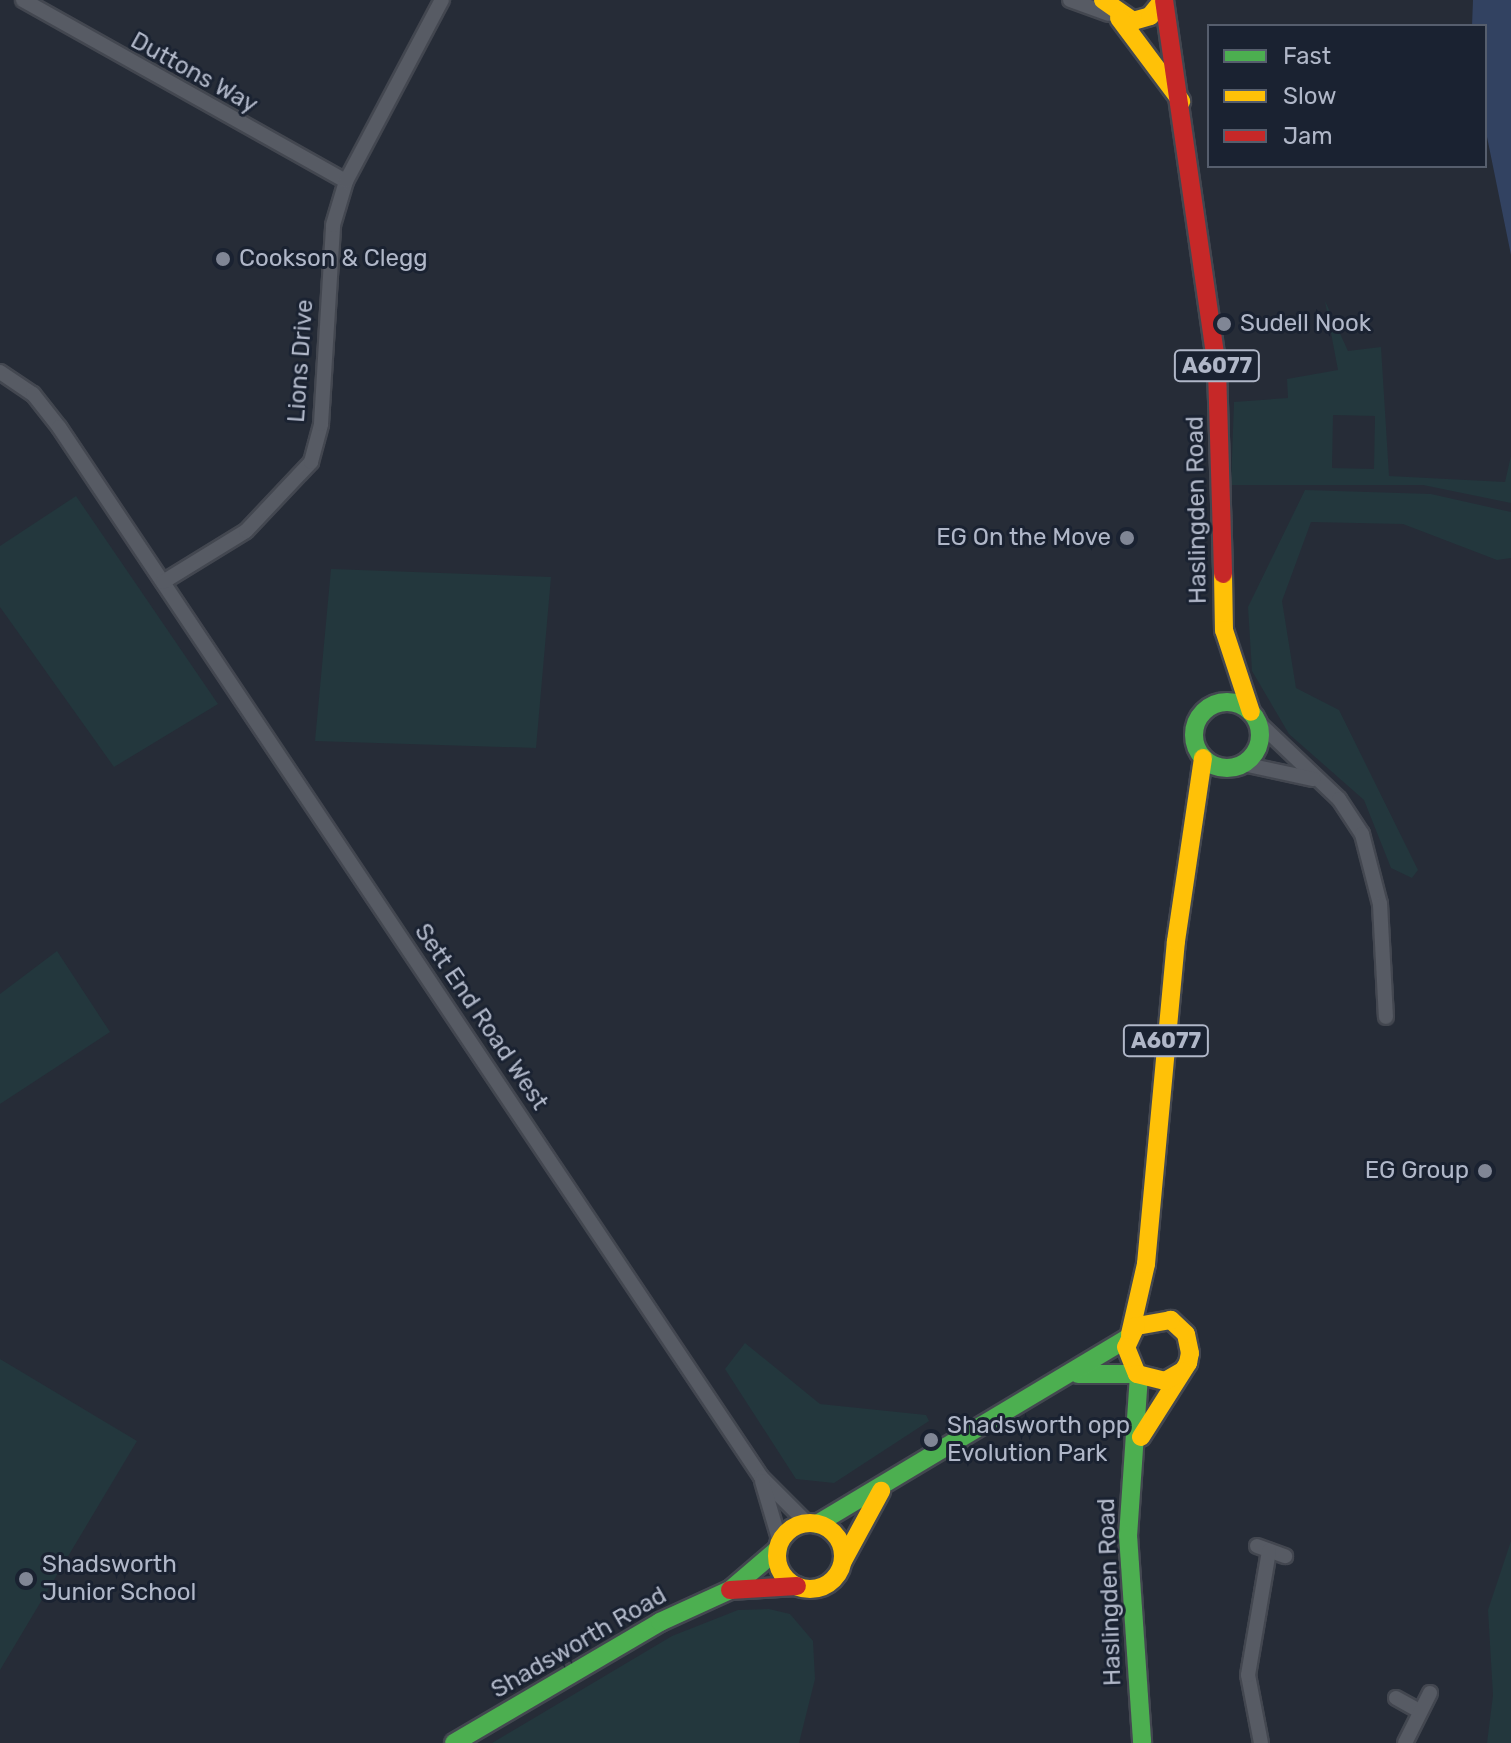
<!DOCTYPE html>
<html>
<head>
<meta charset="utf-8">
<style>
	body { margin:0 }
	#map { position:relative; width:1511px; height:1743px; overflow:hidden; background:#262c37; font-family:Rubik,sans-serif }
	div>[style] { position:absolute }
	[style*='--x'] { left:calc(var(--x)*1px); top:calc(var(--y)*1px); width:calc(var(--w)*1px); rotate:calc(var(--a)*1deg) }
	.green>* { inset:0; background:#23373d }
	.water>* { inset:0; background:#324261 }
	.roads { filter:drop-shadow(2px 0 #434750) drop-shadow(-2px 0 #434750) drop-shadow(0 2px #434750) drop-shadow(0 -2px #434750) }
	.street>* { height:14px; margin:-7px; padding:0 7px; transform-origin:7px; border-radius:7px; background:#575b64 }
	.fast>* { height:18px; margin:-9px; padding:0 9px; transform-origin:9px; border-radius:9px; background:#4caf50 }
	.fast>.ring { margin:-9px; padding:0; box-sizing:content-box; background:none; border:18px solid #4caf50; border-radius:50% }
	.slow>* { height:18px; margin:-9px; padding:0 9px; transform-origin:9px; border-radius:9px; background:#ffc107 }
	.slow>.ring { margin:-9px; padding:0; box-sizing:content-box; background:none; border:18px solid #ffc107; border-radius:50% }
	.jam>* { height:18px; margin:-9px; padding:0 9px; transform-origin:9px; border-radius:9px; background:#c62828 }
	.dots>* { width:22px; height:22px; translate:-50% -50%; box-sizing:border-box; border:4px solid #1a2231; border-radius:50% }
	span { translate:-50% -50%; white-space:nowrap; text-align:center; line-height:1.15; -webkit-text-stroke:6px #1a2231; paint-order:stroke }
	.shield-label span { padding:2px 6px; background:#1a2231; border:2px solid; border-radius:6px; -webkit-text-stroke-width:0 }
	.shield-label { font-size:22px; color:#b0b7c8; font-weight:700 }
	.street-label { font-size:24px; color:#b0b7c8 }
	.poi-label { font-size:24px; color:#b0b7c8 }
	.left { translate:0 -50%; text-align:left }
	.right { translate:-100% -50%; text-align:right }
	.legend { position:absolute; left:1207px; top:24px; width:280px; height:144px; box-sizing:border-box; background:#1a2231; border:2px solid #565e6d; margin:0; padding:10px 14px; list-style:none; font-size:24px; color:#b0b7c8 }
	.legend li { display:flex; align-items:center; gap:16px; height:40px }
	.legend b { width:40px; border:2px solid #565e6d }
</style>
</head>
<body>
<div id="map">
	<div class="green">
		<i style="clip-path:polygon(evenodd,1325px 301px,1348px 351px,1381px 347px,1389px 476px,1505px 482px,1511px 456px,1511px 503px,1423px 485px,1231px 485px,1234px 402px,1288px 398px,1287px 379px,1338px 370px,1325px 301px,1333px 415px,1375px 416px,1374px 469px,1332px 468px,1333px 415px)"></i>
		<i style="clip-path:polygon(1305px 490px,1431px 494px,1511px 512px,1511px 558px,1497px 560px,1403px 524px,1311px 522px,1282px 601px,1296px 688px,1339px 710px,1418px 870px,1412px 878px,1391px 868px,1364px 800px,1289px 734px,1252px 671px,1248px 607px)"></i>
		<i style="clip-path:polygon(76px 496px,218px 704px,114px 767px,0 607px,0 546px)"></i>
		<i style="clip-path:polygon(331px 569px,551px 577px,536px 748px,315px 741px)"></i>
		<i style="clip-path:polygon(57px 951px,110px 1032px,0 1104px,0 994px)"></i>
		<i style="clip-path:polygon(745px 1343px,820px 1404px,926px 1415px,929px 1421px,834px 1483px,796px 1479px,725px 1369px)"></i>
		<i style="clip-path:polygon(0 1359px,137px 1441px,0 1670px)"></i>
		<i style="clip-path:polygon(1511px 1541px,1511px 1743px,1487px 1743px,1493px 1695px,1488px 1610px)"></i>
		<i style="clip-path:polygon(769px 1609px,790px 1614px,813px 1641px,815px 1679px,799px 1743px,492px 1743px,672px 1636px,738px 1610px)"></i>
	</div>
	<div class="water">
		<i style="clip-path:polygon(1473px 0,1511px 0,1511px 255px,1485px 127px,1485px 26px,1472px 26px)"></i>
	</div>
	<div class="roads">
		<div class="street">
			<i style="--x:23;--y:0;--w:370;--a:29.3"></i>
			<i style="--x:1070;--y:0;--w:41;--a:19.7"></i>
			<i style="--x:0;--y:372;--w:40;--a:34"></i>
			<i style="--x:33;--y:394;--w:42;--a:51.8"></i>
			<i style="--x:59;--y:427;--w:1263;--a:56.23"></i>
			<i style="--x:761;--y:1477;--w:65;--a:45"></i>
			<i style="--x:163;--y:582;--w:97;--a:-31.6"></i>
			<i style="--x:246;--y:531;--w:95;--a:-46.7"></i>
			<i style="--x:311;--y:462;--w:39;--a:-75"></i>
			<i style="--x:321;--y:424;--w:199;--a:-86.5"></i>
			<i style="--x:333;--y:225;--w:46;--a:-73.5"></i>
			<i style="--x:346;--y:181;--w:205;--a:-62.1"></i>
			<i style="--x:1257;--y:721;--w:113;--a:43.6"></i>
			<i style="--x:1339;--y:799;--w:42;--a:56.7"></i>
			<i style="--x:1362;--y:834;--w:72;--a:75.6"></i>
			<i style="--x:1380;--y:904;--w:113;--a:87"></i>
			<i style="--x:1243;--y:764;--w:72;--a:12.1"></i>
			<i style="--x:762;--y:1481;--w:64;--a:73.6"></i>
			<i style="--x:1257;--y:1546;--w:30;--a:20"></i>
			<i style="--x:1396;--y:1698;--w:26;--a:29"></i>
			<i style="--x:1261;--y:1743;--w:69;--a:-100.8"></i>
			<i style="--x:1248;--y:1675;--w:126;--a:-80.4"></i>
			<i style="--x:1405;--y:1743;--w:56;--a:-63.4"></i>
		</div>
		<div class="fast">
			<i class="ring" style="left:1194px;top:702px;width:48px;height:48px"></i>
			<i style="--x:1078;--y:1374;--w:59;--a:0"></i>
			<i style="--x:1139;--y:1375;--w:160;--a:93.9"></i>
			<i style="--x:1128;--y:1535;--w:208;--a:86.1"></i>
			<i style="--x:817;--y:1524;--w:362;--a:-30.9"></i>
			<i style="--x:454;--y:1743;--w:239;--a:-30.4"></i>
			<i style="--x:660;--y:1622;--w:77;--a:-24.6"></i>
			<i style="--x:730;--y:1590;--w:63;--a:-40.5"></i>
		</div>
		<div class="slow">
			<i style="--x:1103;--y:0;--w:37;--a:35"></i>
			<i style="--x:1133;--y:21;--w:18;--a:-16"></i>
			<i style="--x:1150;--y:16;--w:21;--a:-51"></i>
			<i style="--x:1119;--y:18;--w:104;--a:53.2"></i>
			<i style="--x:1223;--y:574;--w:56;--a:89"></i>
			<i style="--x:1224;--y:630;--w:86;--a:71.8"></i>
			<i style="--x:1130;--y:1334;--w:72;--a:-77.1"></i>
			<i style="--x:1146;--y:1264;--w:324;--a:-84.7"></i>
			<i style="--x:1176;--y:941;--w:185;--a:-81.6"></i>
			<i style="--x:1141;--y:1437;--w:88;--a:-57.6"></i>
			<i style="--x:1188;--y:1363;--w:10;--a:-79"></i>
			<i style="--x:1190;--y:1353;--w:19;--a:-102"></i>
			<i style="--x:1186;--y:1334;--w:21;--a:-137"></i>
			<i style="--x:1171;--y:1320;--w:36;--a:170"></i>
			<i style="--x:1136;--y:1326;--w:23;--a:115"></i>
			<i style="--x:1126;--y:1347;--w:29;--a:68"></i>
			<i style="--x:1137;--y:1374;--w:29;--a:14"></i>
			<i style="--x:1165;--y:1381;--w:20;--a:-30"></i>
			<i class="ring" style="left:777px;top:1523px;width:48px;height:48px"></i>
			<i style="--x:843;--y:1561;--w:80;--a:-61.5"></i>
		</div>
		<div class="jam">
			<i style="--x:1164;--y:0;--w:373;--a:81.8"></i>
			<i style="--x:1217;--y:369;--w:205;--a:88.3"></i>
			<i style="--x:730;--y:1590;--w:67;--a:-3.4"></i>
		</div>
	</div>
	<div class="dots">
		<i style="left:223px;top:259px;background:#808695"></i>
		<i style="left:1224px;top:324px;background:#808695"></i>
		<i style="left:1127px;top:538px;background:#808695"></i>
		<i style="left:1485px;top:1171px;background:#808695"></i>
		<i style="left:931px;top:1440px;background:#808695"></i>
		<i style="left:26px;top:1579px;background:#808695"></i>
	</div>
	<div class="shield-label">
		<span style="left:1217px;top:366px">A6077</span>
		<span style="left:1166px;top:1041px">A6077</span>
	</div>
	<div class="street-label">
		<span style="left:194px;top:73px;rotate:29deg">Duttons Way</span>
		<span style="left:301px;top:361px;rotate:-86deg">Lions Drive</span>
		<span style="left:1197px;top:510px;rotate:-91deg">Haslingden Road</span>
		<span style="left:481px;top:1017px;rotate:56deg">Sett End Road West</span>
		<span style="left:1110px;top:1592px;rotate:-92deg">Haslingden Road</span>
		<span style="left:579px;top:1643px;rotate:-30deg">Shadsworth Road</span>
	</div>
	<div class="poi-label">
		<span class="left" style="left:239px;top:259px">Cookson &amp; Clegg</span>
		<span class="left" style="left:1240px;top:324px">Sudell Nook</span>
		<span class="right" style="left:1111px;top:538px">EG On the Move</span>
		<span class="right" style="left:1469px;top:1171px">EG Group</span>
		<span class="left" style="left:947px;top:1440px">Shadsworth opp<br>Evolution Park</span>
		<span class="left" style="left:42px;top:1579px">Shadsworth<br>Junior School</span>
	</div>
	<ul class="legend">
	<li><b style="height:10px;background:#4caf50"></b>Fast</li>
	<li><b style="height:10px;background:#ffc107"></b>Slow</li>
	<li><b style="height:10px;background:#c62828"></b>Jam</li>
	</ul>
</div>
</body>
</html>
